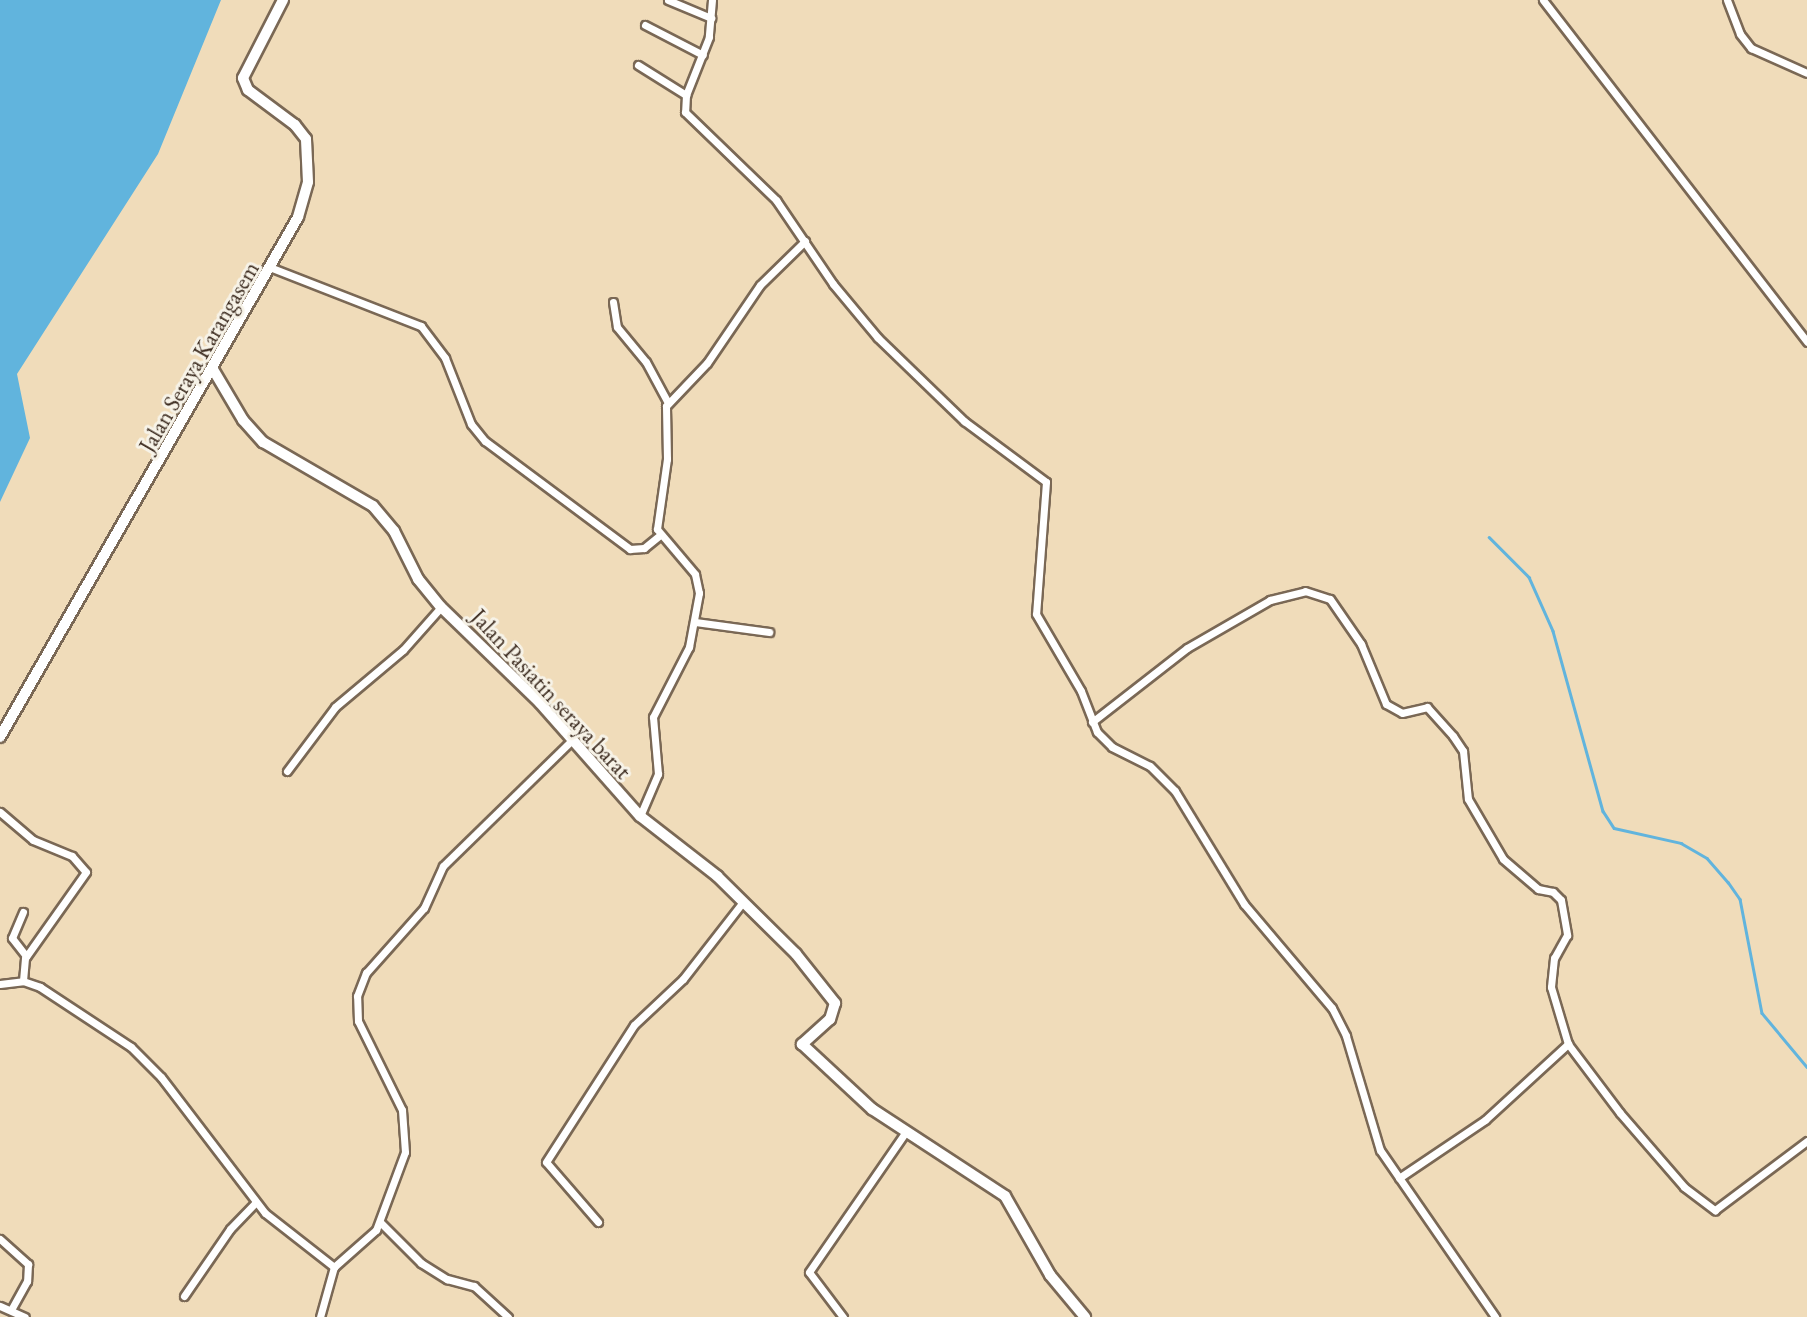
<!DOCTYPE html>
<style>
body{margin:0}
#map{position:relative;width:1807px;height:1317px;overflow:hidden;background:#f0dcba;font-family:"EB Garamond",serif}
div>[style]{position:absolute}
.water>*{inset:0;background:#61b4dd}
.stream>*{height:2.5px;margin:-1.25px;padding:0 1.25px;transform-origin:1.25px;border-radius:1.25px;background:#61b4dd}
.roads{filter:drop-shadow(2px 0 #7a6855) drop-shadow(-2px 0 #7a6855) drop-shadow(0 2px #7a6855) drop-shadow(0 -2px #7a6855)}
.street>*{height:7px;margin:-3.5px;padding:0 3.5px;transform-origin:3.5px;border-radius:3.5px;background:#fff}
.secondary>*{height:10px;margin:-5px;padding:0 5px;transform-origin:5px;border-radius:5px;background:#fff}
span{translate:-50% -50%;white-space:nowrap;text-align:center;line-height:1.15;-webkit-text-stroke:6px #f7f3e8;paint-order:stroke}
.street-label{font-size:23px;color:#3b2a1e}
</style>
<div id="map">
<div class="water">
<i style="clip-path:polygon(0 0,221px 0,158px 154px,17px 374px,30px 438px,0 502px)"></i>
</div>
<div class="stream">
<i style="left:1489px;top:537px;width:57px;rotate:45deg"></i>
<i style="left:1529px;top:577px;width:59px;rotate:66deg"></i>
<i style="left:1553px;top:631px;width:187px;rotate:74.5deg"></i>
<i style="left:1603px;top:811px;width:20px;rotate:57deg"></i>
<i style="left:1614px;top:828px;width:69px;rotate:12.6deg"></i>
<i style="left:1681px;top:843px;width:30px;rotate:30deg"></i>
<i style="left:1707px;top:858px;width:32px;rotate:49deg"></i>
<i style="left:1728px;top:882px;width:21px;rotate:55deg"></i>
<i style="left:1740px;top:899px;width:116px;rotate:79.1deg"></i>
<i style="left:1762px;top:1013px;width:70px;rotate:50.2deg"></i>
</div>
<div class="roads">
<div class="street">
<i style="left:668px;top:0;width:47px;rotate:22.7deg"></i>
<i style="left:712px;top:0;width:37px;rotate:95deg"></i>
<i style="left:709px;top:37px;width:62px;rotate:111.6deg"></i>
<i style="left:686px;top:95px;width:17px;rotate:93deg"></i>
<i style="left:685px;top:112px;width:127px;rotate:44deg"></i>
<i style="left:776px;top:200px;width:102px;rotate:55.8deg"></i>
<i style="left:833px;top:284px;width:70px;rotate:50.2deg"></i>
<i style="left:878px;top:338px;width:120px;rotate:44deg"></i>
<i style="left:964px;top:421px;width:102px;rotate:36.6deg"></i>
<i style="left:1046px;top:482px;width:132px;rotate:94.3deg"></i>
<i style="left:1036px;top:614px;width:89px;rotate:59.7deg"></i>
<i style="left:1081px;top:691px;width:44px;rotate:68.7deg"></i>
<i style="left:1097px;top:732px;width:21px;rotate:45deg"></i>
<i style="left:1112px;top:747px;width:42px;rotate:26.6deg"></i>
<i style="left:1150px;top:766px;width:35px;rotate:45deg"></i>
<i style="left:1175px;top:791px;width:132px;rotate:58.6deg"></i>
<i style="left:1244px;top:904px;width:136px;rotate:49.8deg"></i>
<i style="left:1332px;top:1008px;width:31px;rotate:63deg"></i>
<i style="left:1346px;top:1036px;width:119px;rotate:73.4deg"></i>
<i style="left:1380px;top:1150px;width:203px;rotate:55.4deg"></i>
<i style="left:1543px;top:0;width:432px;rotate:52.3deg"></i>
<i style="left:1727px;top:0;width:36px;rotate:69deg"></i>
<i style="left:1740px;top:34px;width:18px;rotate:52deg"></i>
<i style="left:1751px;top:48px;width:61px;rotate:24.1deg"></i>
<i style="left:645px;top:25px;width:65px;rotate:27.3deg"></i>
<i style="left:638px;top:65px;width:57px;rotate:32deg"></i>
<i style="left:272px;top:268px;width:160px;rotate:21.3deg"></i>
<i style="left:421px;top:326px;width:40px;rotate:53deg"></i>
<i style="left:445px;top:358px;width:71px;rotate:68.5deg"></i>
<i style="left:471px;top:424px;width:22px;rotate:51deg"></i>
<i style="left:485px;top:441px;width:181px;rotate:36.7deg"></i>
<i style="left:630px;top:549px;width:14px;rotate:-4deg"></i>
<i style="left:644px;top:548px;width:21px;rotate:-39deg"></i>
<i style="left:613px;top:302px;width:25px;rotate:81deg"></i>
<i style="left:617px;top:327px;width:45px;rotate:50.4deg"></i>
<i style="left:646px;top:362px;width:44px;rotate:61.7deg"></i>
<i style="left:695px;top:622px;width:75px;rotate:7.7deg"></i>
<i style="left:1092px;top:722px;width:120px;rotate:-37.9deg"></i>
<i style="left:1187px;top:648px;width:96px;rotate:-30deg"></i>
<i style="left:1270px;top:600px;width:36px;rotate:-14deg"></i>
<i style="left:1305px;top:591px;width:26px;rotate:18deg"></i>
<i style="left:1330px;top:599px;width:55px;rotate:55.4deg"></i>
<i style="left:1361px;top:644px;width:65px;rotate:67.4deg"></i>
<i style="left:1386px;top:704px;width:18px;rotate:29deg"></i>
<i style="left:1402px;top:713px;width:26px;rotate:-13deg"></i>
<i style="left:1427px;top:707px;width:39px;rotate:48deg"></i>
<i style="left:1453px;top:736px;width:18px;rotate:56deg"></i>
<i style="left:1463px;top:751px;width:48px;rotate:84.1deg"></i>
<i style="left:1468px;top:799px;width:69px;rotate:59.7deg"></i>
<i style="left:1503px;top:859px;width:46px;rotate:40.6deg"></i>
<i style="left:1538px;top:889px;width:15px;rotate:11deg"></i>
<i style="left:1553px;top:892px;width:11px;rotate:45deg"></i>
<i style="left:1561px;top:900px;width:36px;rotate:80deg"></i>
<i style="left:1567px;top:935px;width:26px;rotate:119deg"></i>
<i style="left:1554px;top:958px;width:29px;rotate:96deg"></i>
<i style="left:1551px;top:987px;width:59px;rotate:73.4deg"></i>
<i style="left:1568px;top:1044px;width:86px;rotate:53deg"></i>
<i style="left:1620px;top:1113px;width:98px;rotate:49.1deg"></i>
<i style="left:1684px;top:1187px;width:39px;rotate:37deg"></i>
<i style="left:1715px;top:1210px;width:115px;rotate:-36.9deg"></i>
<i style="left:287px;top:771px;width:80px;rotate:-53.1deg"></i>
<i style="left:335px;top:707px;width:89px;rotate:-40deg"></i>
<i style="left:403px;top:650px;width:57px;rotate:-48.5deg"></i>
<i style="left:0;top:812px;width:43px;rotate:40.3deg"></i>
<i style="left:33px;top:840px;width:42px;rotate:22.3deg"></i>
<i style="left:72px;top:856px;width:21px;rotate:49deg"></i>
<i style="left:86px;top:872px;width:105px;rotate:125.3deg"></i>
<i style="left:25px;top:958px;width:23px;rotate:95deg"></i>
<i style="left:640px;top:816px;width:46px;rotate:-66.8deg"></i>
<i style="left:658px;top:774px;width:57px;rotate:-95deg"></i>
<i style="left:653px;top:717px;width:79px;rotate:-62.8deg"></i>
<i style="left:689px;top:647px;width:55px;rotate:-79.5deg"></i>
<i style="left:699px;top:593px;width:19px;rotate:-102deg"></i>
<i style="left:695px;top:574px;width:59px;rotate:-130.2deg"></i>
<i style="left:657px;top:529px;width:71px;rotate:-81.9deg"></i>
<i style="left:667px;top:459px;width:53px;rotate:-91.1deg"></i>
<i style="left:666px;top:406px;width:59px;rotate:-46.4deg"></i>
<i style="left:707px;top:363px;width:94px;rotate:-55.8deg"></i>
<i style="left:760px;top:285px;width:63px;rotate:-44.4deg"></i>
<i style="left:23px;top:912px;width:28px;rotate:113deg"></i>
<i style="left:12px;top:938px;width:23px;rotate:52deg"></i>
<i style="left:0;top:984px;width:23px;rotate:-7deg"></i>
<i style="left:23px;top:981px;width:18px;rotate:19deg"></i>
<i style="left:40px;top:987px;width:109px;rotate:33.4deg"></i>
<i style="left:131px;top:1047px;width:42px;rotate:45deg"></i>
<i style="left:161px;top:1077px;width:171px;rotate:52.6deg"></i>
<i style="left:265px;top:1213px;width:88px;rotate:38deg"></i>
<i style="left:1399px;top:1178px;width:104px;rotate:-34deg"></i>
<i style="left:1485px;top:1120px;width:113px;rotate:-42.5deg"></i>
<i style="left:380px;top:1222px;width:58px;rotate:45deg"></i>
<i style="left:421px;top:1263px;width:31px;rotate:32deg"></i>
<i style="left:447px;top:1279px;width:28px;rotate:15deg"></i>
<i style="left:474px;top:1286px;width:46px;rotate:42.4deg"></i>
<i style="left:598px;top:1222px;width:79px;rotate:-130.9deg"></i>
<i style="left:546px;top:1162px;width:163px;rotate:-57.3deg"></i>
<i style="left:634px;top:1025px;width:67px;rotate:-43.2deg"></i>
<i style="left:683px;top:979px;width:98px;rotate:-52.1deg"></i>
<i style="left:0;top:1239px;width:38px;rotate:42deg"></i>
<i style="left:28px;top:1264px;width:17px;rotate:93deg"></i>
<i style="left:27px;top:1281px;width:33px;rotate:119deg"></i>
<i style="left:184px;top:1296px;width:81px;rotate:-55.5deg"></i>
<i style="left:230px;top:1229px;width:37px;rotate:-46deg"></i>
<i style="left:0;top:1306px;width:27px;rotate:24deg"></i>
<i style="left:320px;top:1317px;width:52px;rotate:-74.4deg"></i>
<i style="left:334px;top:1267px;width:56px;rotate:-41.4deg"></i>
<i style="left:376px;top:1230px;width:83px;rotate:-69.6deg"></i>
<i style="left:405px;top:1152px;width:42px;rotate:-94.1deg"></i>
<i style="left:402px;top:1110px;width:99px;rotate:-116.3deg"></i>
<i style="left:358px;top:1021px;width:25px;rotate:-92deg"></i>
<i style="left:357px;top:996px;width:25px;rotate:-69deg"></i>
<i style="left:366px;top:973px;width:87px;rotate:-48.3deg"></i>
<i style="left:424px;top:908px;width:46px;rotate:-65.7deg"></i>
<i style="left:443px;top:866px;width:180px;rotate:-44.3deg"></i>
<i style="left:843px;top:1317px;width:56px;rotate:-127.1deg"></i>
<i style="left:809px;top:1272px;width:169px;rotate:-55.4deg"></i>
</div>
<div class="secondary">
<i style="left:214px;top:371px;width:57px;rotate:59.4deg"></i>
<i style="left:243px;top:420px;width:30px;rotate:48deg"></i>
<i style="left:263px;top:442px;width:127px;rotate:30.2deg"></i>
<i style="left:373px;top:506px;width:33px;rotate:50deg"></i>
<i style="left:394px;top:531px;width:54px;rotate:63.4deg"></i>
<i style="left:418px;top:579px;width:36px;rotate:51deg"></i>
<i style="left:441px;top:607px;width:138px;rotate:44.1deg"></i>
<i style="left:540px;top:703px;width:151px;rotate:48.5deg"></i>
<i style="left:640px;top:816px;width:98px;rotate:37.9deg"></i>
<i style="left:717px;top:876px;width:111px;rotate:44.6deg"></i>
<i style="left:796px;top:954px;width:63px;rotate:51.5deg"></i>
<i style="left:835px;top:1003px;width:17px;rotate:107deg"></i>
<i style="left:830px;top:1019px;width:38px;rotate:138deg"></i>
<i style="left:802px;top:1044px;width:96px;rotate:42.9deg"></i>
<i style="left:872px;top:1109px;width:159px;rotate:33.2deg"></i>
<i style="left:1005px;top:1196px;width:91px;rotate:60.3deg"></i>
<i style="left:1050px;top:1275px;width:55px;rotate:50.2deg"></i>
<i style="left:0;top:737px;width:599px;rotate:-60.18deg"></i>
<i style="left:298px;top:217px;width:36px;rotate:-74deg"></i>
<i style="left:308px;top:182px;width:43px;rotate:-92.7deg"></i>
<i style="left:306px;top:139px;width:18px;rotate:-128deg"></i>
<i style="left:295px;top:125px;width:59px;rotate:-143.3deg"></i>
<i style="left:248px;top:90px;width:13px;rotate:-113deg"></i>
<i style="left:243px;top:78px;width:88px;rotate:-62.9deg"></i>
</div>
</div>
<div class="street-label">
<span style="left:199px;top:357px;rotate:-60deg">Jalan Seraya Karangasem</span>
<span style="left:551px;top:694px;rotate:47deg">Jalan Pasiatin seraya barat</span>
</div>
</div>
